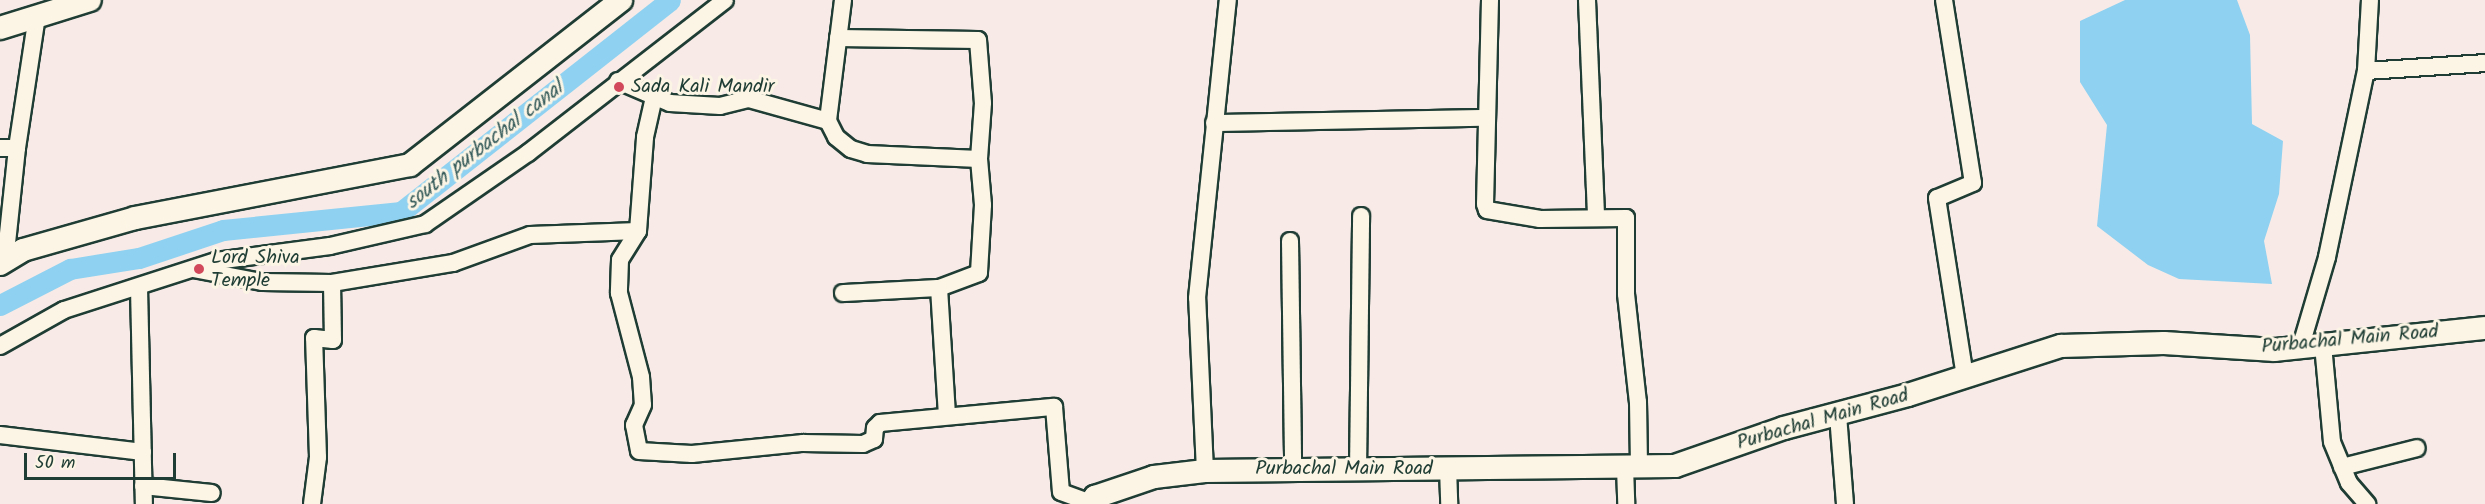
<!DOCTYPE html>
<style>
body{margin:0}
#map{position:relative;width:2485px;height:504px;overflow:hidden;background:#f8ebe7;font-family:Kalam,sans-serif}
div>[style]{position:absolute}
.water>*{inset:0;background:#8fd1f0}
.canal>*{height:21px;margin:-10.5px;padding:0 10.5px;transform-origin:10.5px;border-radius:10.5px;background:#8fd1f0}
.roads{filter:drop-shadow(2px 0 #1f3d34) drop-shadow(-2px 0 #1f3d34) drop-shadow(0 2px #1f3d34) drop-shadow(0 -2px #1f3d34)}
.street>*{height:16px;margin:-8px;padding:0 8px;transform-origin:8px;border-radius:8px;background:#fcf5e5}
.secondary>*{height:22px;margin:-11px;padding:0 11px;transform-origin:11px;border-radius:11px;background:#fcf5e5}
.dots>*{width:16px;height:16px;translate:-50% -50%;box-sizing:border-box;border:3px solid #fcf5e5;border-radius:50%}
span{translate:-50% -50%;white-space:nowrap;text-align:center;line-height:1.15;-webkit-text-stroke:6px #fcf5e5;paint-order:stroke}
.poi-label{font-size:20px;color:#1f3d34}
.left{translate:0 -50%;text-align:left}
.street-label{font-size:20px;color:#1f3d34}
.water-label{font-size:21px;color:#355b5a;font-style:italic}
.scale{position:absolute;left:24px;top:453px;width:152px;height:27px;box-sizing:border-box;border:3px solid #1f3d34;border-top:0;padding-left:8px;font-size:18px;line-height:21px;white-space:nowrap;color:#1f3d34;-webkit-text-stroke:4px #fcf5e5;paint-order:stroke}
</style>
<div id="map">
<div class="water">
<i style="clip-path:polygon(2125px 0,2237px 0,2250px 35px,2252px 124px,2283px 141px,2279px 194px,2264px 241px,2272px 284px,2179px 279px,2148px 265px,2097px 226px,2107px 125px,2080px 82px,2080px 21px)"></i>
</div>
<div class="canal">
<i style="left:0;top:305px;width:79px;rotate:-27.2deg"></i>
<i style="left:70px;top:269px;width:70px;rotate:-9.1deg"></i>
<i style="left:139px;top:258px;width:89px;rotate:-18.4deg"></i>
<i style="left:223px;top:230px;width:179px;rotate:-5.8deg"></i>
<i style="left:401px;top:212px;width:342px;rotate:-38.2deg"></i>
</div>
<div class="roads">
<div class="street">
<i style="left:843px;top:0;width:122px;rotate:97.1deg"></i>
<i style="left:828px;top:121px;width:18px;rotate:63deg"></i>
<i style="left:836px;top:137px;width:19px;rotate:39deg"></i>
<i style="left:851px;top:149px;width:17px;rotate:17deg"></i>
<i style="left:867px;top:154px;width:112px;rotate:2.6deg"></i>
<i style="left:979px;top:159px;width:46px;rotate:85deg"></i>
<i style="left:983px;top:205px;width:68px;rotate:93.4deg"></i>
<i style="left:979px;top:273px;width:43px;rotate:159.4deg"></i>
<i style="left:939px;top:288px;width:128px;rotate:86.4deg"></i>
<i style="left:1490px;top:0;width:204px;rotate:91.4deg"></i>
<i style="left:1485px;top:204px;width:6px;rotate:72deg"></i>
<i style="left:1487px;top:210px;width:54px;rotate:9.6deg"></i>
<i style="left:1540px;top:219px;width:86px;rotate:-0.7deg"></i>
<i style="left:1626px;top:218px;width:76px;rotate:90deg"></i>
<i style="left:1626px;top:294px;width:109px;rotate:83.7deg"></i>
<i style="left:1638px;top:402px;width:66px;rotate:89.1deg"></i>
<i style="left:1587px;top:0;width:218px;rotate:87.6deg"></i>
<i style="left:1944px;top:0;width:185px;rotate:81deg"></i>
<i style="left:1973px;top:183px;width:39px;rotate:157deg"></i>
<i style="left:1937px;top:198px;width:180px;rotate:81.1deg"></i>
<i style="left:838px;top:38px;width:140px;rotate:0.8deg"></i>
<i style="left:978px;top:40px;width:63px;rotate:85.5deg"></i>
<i style="left:983px;top:103px;width:56px;rotate:94.1deg"></i>
<i style="left:2366px;top:71px;width:119px;rotate:-3.8deg"></i>
<i style="left:618px;top:81px;width:56px;rotate:22.9deg"></i>
<i style="left:670px;top:103px;width:50px;rotate:3.4deg"></i>
<i style="left:720px;top:106px;width:30px;rotate:-14deg"></i>
<i style="left:749px;top:99px;width:82px;rotate:15.6deg"></i>
<i style="left:1214px;top:123px;width:272px;rotate:-1.1deg"></i>
<i style="left:0;top:148px;width:17px"></i>
<i style="left:17px;top:148px;width:115px;rotate:96deg"></i>
<i style="left:17px;top:148px;width:134px;rotate:-81.4deg"></i>
<i style="left:638px;top:231px;width:34px;rotate:122deg"></i>
<i style="left:620px;top:260px;width:33px;rotate:92deg"></i>
<i style="left:619px;top:293px;width:87px;rotate:75.3deg"></i>
<i style="left:641px;top:377px;width:28px;rotate:86deg"></i>
<i style="left:643px;top:405px;width:22px;rotate:114deg"></i>
<i style="left:634px;top:425px;width:26px;rotate:79deg"></i>
<i style="left:639px;top:451px;width:53px;rotate:3.2deg"></i>
<i style="left:692px;top:454px;width:112px;rotate:-5.7deg"></i>
<i style="left:803px;top:443px;width:60px;rotate:1deg"></i>
<i style="left:863px;top:444px;width:12px;rotate:-24deg"></i>
<i style="left:874px;top:439px;width:11px;rotate:-85deg"></i>
<i style="left:875px;top:428px;width:7px;rotate:-45deg"></i>
<i style="left:880px;top:423px;width:175px;rotate:-5.3deg"></i>
<i style="left:1054px;top:407px;width:85px;rotate:85.3deg"></i>
<i style="left:1061px;top:492px;width:32px;rotate:20deg"></i>
<i style="left:1290px;top:241px;width:227px;rotate:89.2deg"></i>
<i style="left:193px;top:269px;width:70px;rotate:10.7deg"></i>
<i style="left:262px;top:282px;width:70px;rotate:0.8deg"></i>
<i style="left:139px;top:288px;width:216px;rotate:88.7deg"></i>
<i style="left:843px;top:293px;width:96px;rotate:-3deg"></i>
<i style="left:2323px;top:345px;width:97px;rotate:84.7deg"></i>
<i style="left:2332px;top:442px;width:44px;rotate:67.5deg"></i>
<i style="left:2349px;top:483px;width:28px;rotate:49deg"></i>
<i style="left:0;top:346px;width:73px;rotate:-29.4deg"></i>
<i style="left:64px;top:310px;width:160px;rotate:-17.9deg"></i>
<i style="left:216px;top:261px;width:115px;rotate:-7.5deg"></i>
<i style="left:330px;top:246px;width:98px;rotate:-13deg"></i>
<i style="left:425px;top:224px;width:125px;rotate:-34.6deg"></i>
<i style="left:528px;top:153px;width:249px;rotate:-37.8deg"></i>
<i style="left:2300px;top:349px;width:96px;rotate:-73.6deg"></i>
<i style="left:2327px;top:257px;width:190px;rotate:-78.2deg"></i>
<i style="left:2366px;top:71px;width:71px;rotate:-86.8deg"></i>
<i style="left:1838px;top:415px;width:89px;rotate:85.5deg"></i>
<i style="left:0;top:435px;width:144px;rotate:6.8deg"></i>
<i style="left:1625px;top:467px;width:37px;rotate:88deg"></i>
<i style="left:2342px;top:467px;width:77px;rotate:-14.2deg"></i>
<i style="left:1448px;top:468px;width:36px;rotate:88deg"></i>
<i style="left:1205px;top:471px;width:173px;rotate:-92.6deg"></i>
<i style="left:1197px;top:298px;width:300px;rotate:-84.1deg"></i>
<i style="left:1358px;top:471px;width:255px;rotate:-89.3deg"></i>
<i style="left:143px;top:486px;width:69px;rotate:5.8deg"></i>
<i style="left:312px;top:504px;width:47px;rotate:-82.7deg"></i>
<i style="left:318px;top:457px;width:119px;rotate:-91.9deg"></i>
<i style="left:314px;top:338px;width:19px;rotate:6deg"></i>
<i style="left:333px;top:340px;width:57px;rotate:-91deg"></i>
<i style="left:332px;top:283px;width:123px;rotate:-9.4deg"></i>
<i style="left:453px;top:263px;width:82px;rotate:-20deg"></i>
<i style="left:530px;top:235px;width:108px;rotate:-2.1deg"></i>
<i style="left:638px;top:231px;width:94px;rotate:-85.7deg"></i>
<i style="left:645px;top:137px;width:41px;rotate:-77.3deg"></i>
</div>
<div class="secondary">
<i style="left:0;top:28px;width:94px;rotate:-17.3deg"></i>
<i style="left:0;top:264px;width:27px;rotate:-31deg"></i>
<i style="left:23px;top:250px;width:116px;rotate:-15.9deg"></i>
<i style="left:135px;top:218px;width:280px;rotate:-10.9deg"></i>
<i style="left:410px;top:165px;width:268px;rotate:-38deg"></i>
<i style="left:1090px;top:504px;width:9px;rotate:-54deg"></i>
<i style="left:1095px;top:497px;width:62px;rotate:-18.7deg"></i>
<i style="left:1154px;top:477px;width:51px;rotate:-6.7deg"></i>
<i style="left:1205px;top:471px;width:470px;rotate:-0.6deg"></i>
<i style="left:1675px;top:466px;width:115px;rotate:-19.2deg"></i>
<i style="left:1784px;top:428px;width:128px;rotate:-14.9deg"></i>
<i style="left:1908px;top:395px;width:161px;rotate:-17.8deg"></i>
<i style="left:2061px;top:346px;width:103px;rotate:-1.7deg"></i>
<i style="left:2164px;top:343px;width:111px;rotate:3.6deg"></i>
<i style="left:2275px;top:350px;width:211px;rotate:-6deg"></i>
</div>
</div>
<div class="dots">
<i style="left:619px;top:87px;background:#d1495b"></i>
<i style="left:199px;top:269px;background:#d1495b"></i>
</div>
<div class="poi-label">
<span class="left" style="left:631px;top:87px">Sada Kali Mandir</span>
<span class="left" style="left:211px;top:270px">Lord Shiva<br>Temple</span>
</div>
<div class="street-label">
<span style="left:2350px;top:340px;rotate:-5deg">Purbachal Main Road</span>
<span style="left:1823px;top:420px;rotate:-16deg">Purbachal Main Road</span>
<span style="left:1344px;top:469px">Purbachal Main Road</span>
</div>
<div class="water-label">
<span style="left:485px;top:146px;rotate:-38deg">south purbachal canal</span>
</div>
<div class="scale">50 m</div>
</div>
